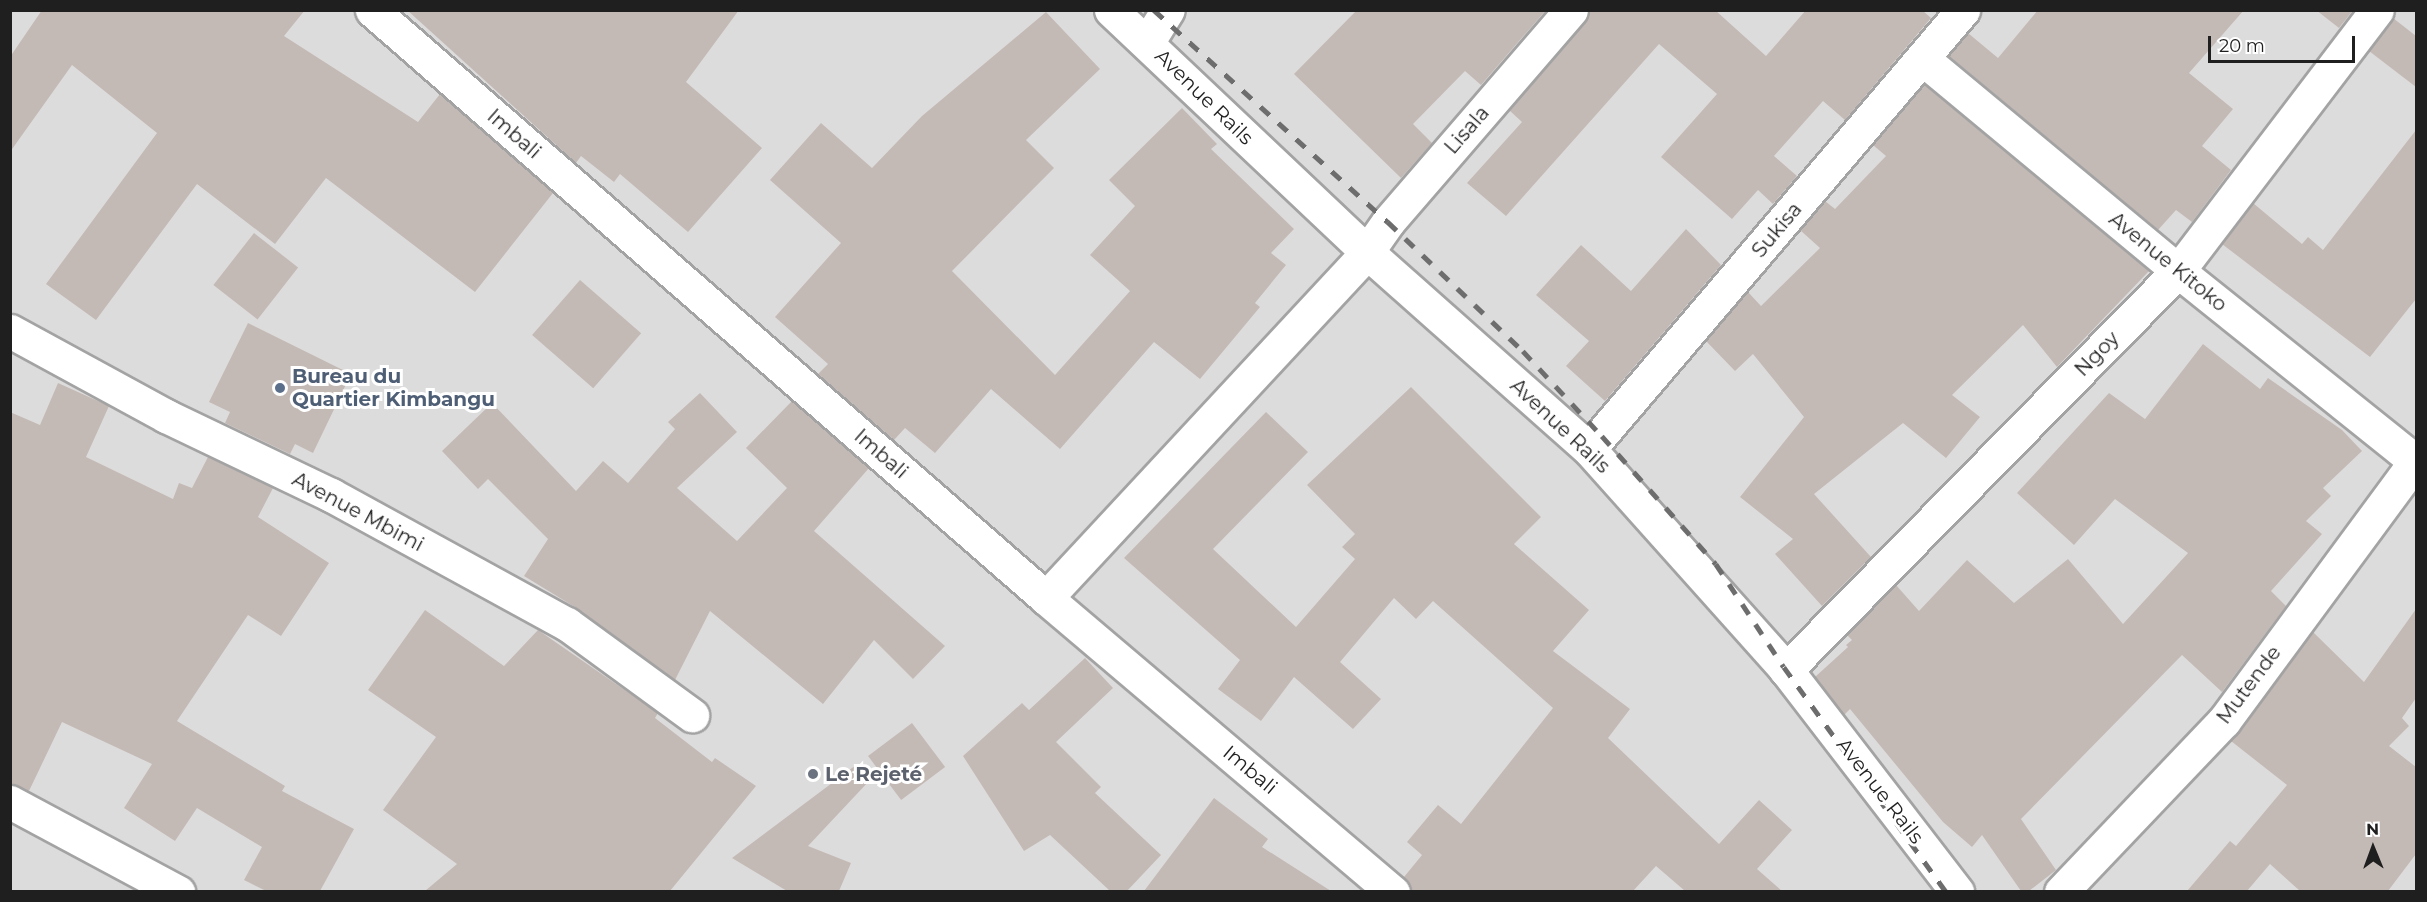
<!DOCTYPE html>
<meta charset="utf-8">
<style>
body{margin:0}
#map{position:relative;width:2427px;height:902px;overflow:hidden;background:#f0ebe5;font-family:Montserrat,sans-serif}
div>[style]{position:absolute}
.residential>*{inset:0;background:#dddcdc;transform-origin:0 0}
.building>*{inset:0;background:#c4bab5;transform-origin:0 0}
.roads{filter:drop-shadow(2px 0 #a3a3a3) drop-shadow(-2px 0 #a3a3a3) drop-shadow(0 2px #a3a3a3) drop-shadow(0 -2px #a3a3a3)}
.minor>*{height:33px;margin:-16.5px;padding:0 16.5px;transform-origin:16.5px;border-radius:16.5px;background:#fff}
.rail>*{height:4.5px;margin-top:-2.25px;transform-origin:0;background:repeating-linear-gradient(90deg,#6d6d6d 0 12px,transparent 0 24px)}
.dots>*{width:16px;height:16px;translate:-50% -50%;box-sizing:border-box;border:3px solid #fff;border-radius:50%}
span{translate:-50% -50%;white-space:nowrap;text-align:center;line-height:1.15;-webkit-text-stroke:6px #fff;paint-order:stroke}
.street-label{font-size:20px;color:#1f1f1f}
.service-label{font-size:20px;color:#4e5e75;font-weight:700}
.left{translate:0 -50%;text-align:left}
.worship-label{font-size:20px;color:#5b616d;font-weight:700}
.frame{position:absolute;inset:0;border:12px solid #1f1f1f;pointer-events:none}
.north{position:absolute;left:2343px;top:818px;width:60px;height:60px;-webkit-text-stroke:4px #fff;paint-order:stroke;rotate:359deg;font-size:16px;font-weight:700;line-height:24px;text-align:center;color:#1f1f1f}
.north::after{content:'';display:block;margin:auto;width:21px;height:27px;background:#1f1f1f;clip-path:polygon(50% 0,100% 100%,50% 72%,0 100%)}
.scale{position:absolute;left:2208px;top:36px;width:147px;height:27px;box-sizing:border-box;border:3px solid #1f1f1f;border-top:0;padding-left:8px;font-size:18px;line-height:21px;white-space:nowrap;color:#1f1f1f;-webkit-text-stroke:4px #fff;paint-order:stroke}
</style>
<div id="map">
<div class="residential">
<i style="left:11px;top:11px;width:2405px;height:880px"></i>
</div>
<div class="building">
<i style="clip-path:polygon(42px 10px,305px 10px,284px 36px,418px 122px,440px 94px,553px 193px,475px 292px,326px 178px,275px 244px,197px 184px,96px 320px,46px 284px,157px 133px,72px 65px,10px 152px,10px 57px)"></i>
<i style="clip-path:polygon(407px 10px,739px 10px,686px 82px,762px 148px,688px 232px,620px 174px,614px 182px,581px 156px,576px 163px)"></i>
<i style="clip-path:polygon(1357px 10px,1546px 10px,1481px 85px,1465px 71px,1413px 124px,1432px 143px,1401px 178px,1294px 74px)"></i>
<i style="clip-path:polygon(1589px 10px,1715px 10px,1766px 56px,1806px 10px,1922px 10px,1931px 18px,1845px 120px,1823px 101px,1774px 156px,1797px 176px,1773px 204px,1758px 190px,1732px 219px,1661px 157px,1717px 94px,1659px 44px,1506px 216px,1467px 183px,1522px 122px,1509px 110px,1585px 22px)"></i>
<i style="clip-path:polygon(2038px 10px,2244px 10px,2189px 73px,2233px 109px,2202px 146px,2231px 170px,2192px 222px,2176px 210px,2158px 230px,1949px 56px,1968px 33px,1998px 58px)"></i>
<i style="clip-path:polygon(2316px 10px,2353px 10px,2339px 28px)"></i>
<i style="clip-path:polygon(1046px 12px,1100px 69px,1026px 140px,1054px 168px,952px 271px,1055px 375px,1130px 291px,1090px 255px,1135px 206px,1109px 180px,1182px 108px,1217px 144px,1211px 149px,1294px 229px,1271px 253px,1286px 265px,1255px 303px,1260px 307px,1200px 379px,1154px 342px,1060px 449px,991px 389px,935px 453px,905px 428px,894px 440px,818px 374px,828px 364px,775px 317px,841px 243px,770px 180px,821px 123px,872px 168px,922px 116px)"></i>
<i style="clip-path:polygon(2393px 18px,2416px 36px,2416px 87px,2369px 51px)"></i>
<i style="clip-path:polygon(1924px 84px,2149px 271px,2057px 367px,2023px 325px,1952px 395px,1980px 417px,1946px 458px,1903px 423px,1814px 494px,1871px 557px,1822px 606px,1775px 554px,1793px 539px,1740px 497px,1804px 417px,1753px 354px,1735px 371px,1706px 341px,1748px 292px,1761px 306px,1820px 248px,1800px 230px,1825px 201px,1835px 209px,1886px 156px,1873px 145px)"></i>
<i style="clip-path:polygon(2416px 130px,2416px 299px,2370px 357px,2222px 244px,2253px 203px,2302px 244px,2308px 237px,2323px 250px)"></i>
<i style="clip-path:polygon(1686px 229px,1721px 265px,1605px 401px,1566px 366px,1589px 341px,1536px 295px,1581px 245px,1631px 291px)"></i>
<i style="left:254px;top:233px;width:56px;height:66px;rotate:38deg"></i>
<i style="left:580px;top:280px;width:81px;height:73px;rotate:41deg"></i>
<i style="clip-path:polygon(248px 323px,351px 374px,313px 453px,295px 444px,290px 454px,225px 423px,230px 412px,209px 402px)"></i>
<i style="clip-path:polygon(2203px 344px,2260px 389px,2268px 378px,2342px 430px,2362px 451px,2323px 488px,2331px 496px,2306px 521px,2322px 534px,2271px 591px,2286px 606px,2222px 692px,2182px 655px,2021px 819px,2056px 870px,2029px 891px,2021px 891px,1982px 835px,1972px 847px,1943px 822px,1850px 709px,1844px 715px,1815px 677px,1848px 647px,1846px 645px,1852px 640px,1847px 635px,1896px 585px,1919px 611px,1967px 560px,2014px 603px,2068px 559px,2123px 624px,2188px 553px,2115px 499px,2074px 545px,2017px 493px,2109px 393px,2145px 419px)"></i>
<i style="clip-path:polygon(58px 383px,109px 406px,86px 457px,173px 499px,179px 483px,192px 488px,208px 457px,273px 488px,258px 517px,329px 563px,281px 636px,248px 615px,177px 721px,285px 786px,282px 791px,354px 829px,320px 891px,266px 891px,244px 880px,262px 847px,197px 808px,175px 841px,124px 808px,152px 764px,62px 722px,29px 791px,10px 783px,10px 412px,40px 425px)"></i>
<i style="clip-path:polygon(1411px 387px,1541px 517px,1514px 544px,1589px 610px,1553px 651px,1630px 709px,1608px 738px,1719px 844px,1759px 800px,1792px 830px,1757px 869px,1782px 891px,1685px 891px,1656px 866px,1633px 891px,1411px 891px,1404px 877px,1422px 855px,1407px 842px,1438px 805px,1461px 824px,1553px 708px,1433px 601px,1416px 619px,1394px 598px,1340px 662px,1381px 699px,1353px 729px,1294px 677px,1261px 721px,1218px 689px,1240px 660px,1124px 558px,1266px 412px,1308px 452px,1213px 549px,1296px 627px,1355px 559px,1342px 547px,1355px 534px,1307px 485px)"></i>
<i style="clip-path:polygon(700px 393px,737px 432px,677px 488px,737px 541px,787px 488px,746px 448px,792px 401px,869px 468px,814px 531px,945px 646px,913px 679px,874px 640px,823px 704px,710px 611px,675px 680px,578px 609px,524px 576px,548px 539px,488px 479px,478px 489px,442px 451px,492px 403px,576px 491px,603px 461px,628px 483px,675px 429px,668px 422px)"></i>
<i style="clip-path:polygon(2416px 609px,2416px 698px,2402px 718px,2409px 726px,2389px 746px,2416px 767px,2416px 854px,2388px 891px,2300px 891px,2270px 864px,2247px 891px,2187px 891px,2230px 841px,2236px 846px,2287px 785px,2231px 741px,2313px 632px,2364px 682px)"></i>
<i style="clip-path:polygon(425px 610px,504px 666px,538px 630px,658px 713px,655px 718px,712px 762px,715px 758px,756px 786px,670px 891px,425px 891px,457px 864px,383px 810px,436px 737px,368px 690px)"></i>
<i style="clip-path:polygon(1085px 658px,1113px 688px,1056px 742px,1101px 787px,1095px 793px,1161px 855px,1127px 891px,1110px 891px,1050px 835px,1024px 851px,963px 756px,1022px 703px,1029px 710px)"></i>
<i style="left:912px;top:723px;width:55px;height:55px;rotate:53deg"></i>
<i style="clip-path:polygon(856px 765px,870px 780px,808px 846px,851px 863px,839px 891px,787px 891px,732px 858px)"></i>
<i style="clip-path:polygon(1214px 798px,1268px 839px,1262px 847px,1331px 891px,1144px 891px)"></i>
</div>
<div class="roads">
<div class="minor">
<i style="left:372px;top:10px;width:894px;rotate:41.1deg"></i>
<i style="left:1046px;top:598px;width:455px;rotate:40.3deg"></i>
<i style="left:1111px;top:10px;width:352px;rotate:43.4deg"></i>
<i style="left:1367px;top:252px;width:297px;rotate:41.6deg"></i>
<i style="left:1589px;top:449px;width:292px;rotate:48.2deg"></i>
<i style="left:1784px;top:667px;width:284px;rotate:52.4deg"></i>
<i style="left:1147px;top:43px;width:39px;rotate:-58deg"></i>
<i style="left:1923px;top:59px;width:332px;rotate:39.7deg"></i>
<i style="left:2178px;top:271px;width:305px;rotate:38.7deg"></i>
<i style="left:10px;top:331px;width:178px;rotate:28.6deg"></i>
<i style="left:166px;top:416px;width:183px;rotate:25.6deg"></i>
<i style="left:331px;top:495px;width:269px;rotate:28.7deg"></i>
<i style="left:567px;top:624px;width:155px;rotate:36.1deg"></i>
<i style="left:1589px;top:449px;width:577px;rotate:-49.57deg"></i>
<i style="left:1046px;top:598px;width:472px;rotate:-47.1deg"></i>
<i style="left:1367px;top:252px;width:37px;rotate:-55deg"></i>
<i style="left:1388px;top:222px;width:280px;rotate:-49.2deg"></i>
<i style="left:1786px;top:670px;width:559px;rotate:-45.51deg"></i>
<i style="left:2178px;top:271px;width:328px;rotate:-52.7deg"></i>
<i style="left:10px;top:802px;width:191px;rotate:28.2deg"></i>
<i style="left:2061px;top:892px;width:236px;rotate:-46.4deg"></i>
<i style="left:2224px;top:721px;width:323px;rotate:-53.6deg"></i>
</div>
</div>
<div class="rail">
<i style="left:1154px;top:10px;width:316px;rotate:42.2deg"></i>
<i style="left:1388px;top:222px;width:187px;rotate:43.7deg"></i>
<i style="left:1523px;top:351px;width:116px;rotate:47.1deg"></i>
<i style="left:1602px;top:436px;width:171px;rotate:48.3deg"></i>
<i style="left:1716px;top:564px;width:123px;rotate:56.6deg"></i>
<i style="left:1784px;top:667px;width:277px;rotate:54.2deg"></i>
</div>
<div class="dots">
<i style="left:280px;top:388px;background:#5c6f8a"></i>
<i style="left:813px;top:774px;background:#6b7280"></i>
</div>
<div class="street-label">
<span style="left:1204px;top:97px;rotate:44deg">Avenue Rails</span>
<span style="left:1467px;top:130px;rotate:-49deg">Lisala</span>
<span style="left:514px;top:134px;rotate:41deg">Imbali</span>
<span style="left:1777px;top:230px;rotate:-50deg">Sukisa</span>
<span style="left:2168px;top:262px;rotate:39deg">Avenue Kitoko</span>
<span style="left:2097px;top:354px;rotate:-46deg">Ngoy</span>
<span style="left:1560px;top:426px;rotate:43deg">Avenue Rails</span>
<span style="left:881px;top:454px;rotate:41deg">Imbali</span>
<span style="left:358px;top:512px;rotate:28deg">Avenue Mbimi</span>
<span style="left:2249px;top:685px;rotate:-53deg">Mutende</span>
<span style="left:1250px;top:770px;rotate:40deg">Imbali</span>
<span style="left:1880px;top:791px;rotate:52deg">Avenue Rails</span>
</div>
<div class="service-label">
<span class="left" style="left:292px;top:388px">Bureau du<br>Quartier Kimbangu</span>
</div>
<div class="worship-label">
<span class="left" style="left:825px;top:774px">Le Rejeté</span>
</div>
<div class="frame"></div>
<div class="north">N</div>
<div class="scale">20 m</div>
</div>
